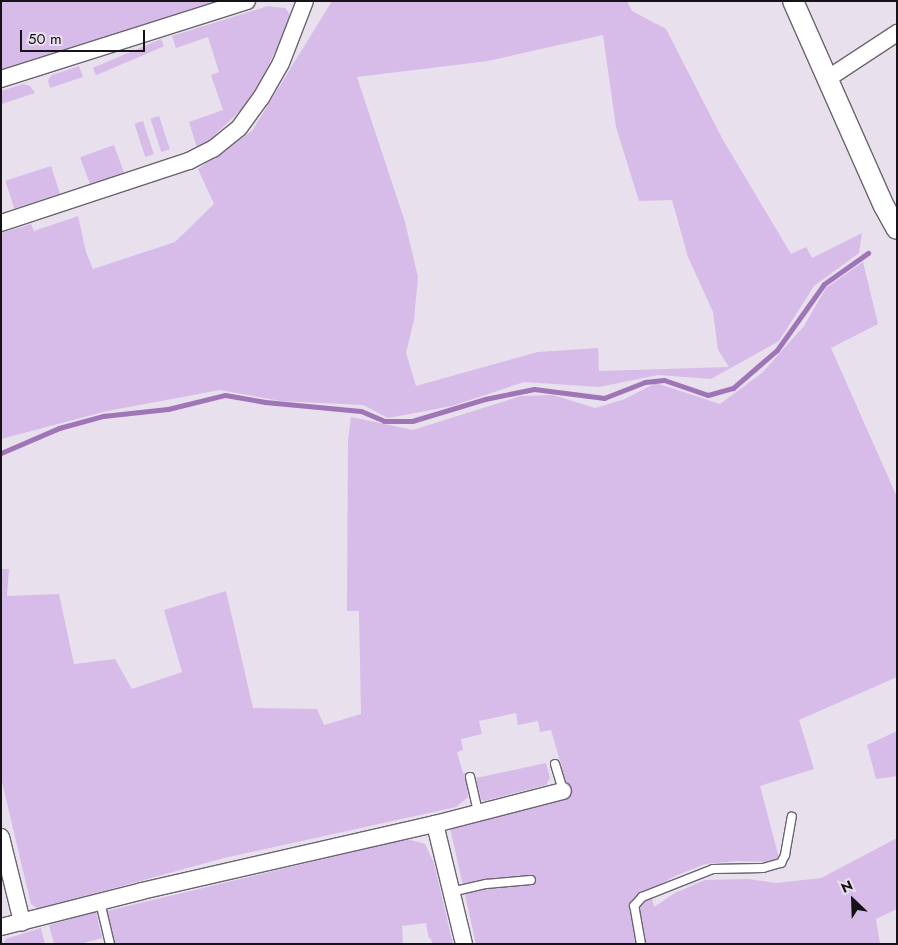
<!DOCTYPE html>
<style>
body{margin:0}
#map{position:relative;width:898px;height:945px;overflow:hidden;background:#e8e0ed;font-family:Jost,sans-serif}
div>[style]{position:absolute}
.green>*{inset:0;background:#d7bbe8;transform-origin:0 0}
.stream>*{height:5px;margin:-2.5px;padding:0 2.5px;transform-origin:2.5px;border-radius:2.5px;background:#a075b8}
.roads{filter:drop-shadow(1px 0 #6b6470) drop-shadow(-1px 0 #6b6470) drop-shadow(0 1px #6b6470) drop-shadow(0 -1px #6b6470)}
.service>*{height:8px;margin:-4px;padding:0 4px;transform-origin:4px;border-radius:4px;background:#fff}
.minor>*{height:16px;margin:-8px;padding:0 8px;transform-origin:8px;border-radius:8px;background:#fff}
.tertiary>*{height:20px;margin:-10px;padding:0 10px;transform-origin:10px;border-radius:10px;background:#fff}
span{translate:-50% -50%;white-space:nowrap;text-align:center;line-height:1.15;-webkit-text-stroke:5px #e8e0ed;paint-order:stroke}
.frame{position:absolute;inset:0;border:2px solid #151317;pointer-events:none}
.north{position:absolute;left:828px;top:875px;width:50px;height:50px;-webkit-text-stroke:4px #e8e0ed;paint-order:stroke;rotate:336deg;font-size:14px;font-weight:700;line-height:20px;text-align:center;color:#151317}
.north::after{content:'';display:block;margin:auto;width:18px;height:22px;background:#151317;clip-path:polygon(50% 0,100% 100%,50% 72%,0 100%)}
.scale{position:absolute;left:20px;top:30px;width:125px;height:22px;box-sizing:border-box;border:2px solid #151317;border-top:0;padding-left:6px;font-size:15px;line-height:18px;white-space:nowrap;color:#151317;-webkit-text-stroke:4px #e8e0ed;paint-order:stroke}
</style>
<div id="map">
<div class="green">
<i style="clip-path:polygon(1px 1px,220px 1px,1px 71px)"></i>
<i style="clip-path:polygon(evenodd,332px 1px,627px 1px,632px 11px,666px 29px,723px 140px,791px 254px,806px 247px,812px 258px,862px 233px,859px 253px,814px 286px,779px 341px,711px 379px,658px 375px,599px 387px,524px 382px,452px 406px,388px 418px,363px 405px,281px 401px,220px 390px,107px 411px,1px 439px,1px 233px,31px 224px,34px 231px,78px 216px,86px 252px,93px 269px,175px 242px,214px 204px,198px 169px,252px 131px,332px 1px,603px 35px,616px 127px,639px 201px,672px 200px,688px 257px,713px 312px,718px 350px,729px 367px,599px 371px,598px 348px,538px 352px,416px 386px,406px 353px,414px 320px,418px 277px,405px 222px,357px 77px,488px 61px,603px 35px)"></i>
<i style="clip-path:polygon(268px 6px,285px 8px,289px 13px,290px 22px,258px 86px,241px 110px,206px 143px,197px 148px,189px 122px,223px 110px,211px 75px,219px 72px,208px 37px,176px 48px,172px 36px)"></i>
<i style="left:161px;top:39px;width:8px;height:74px;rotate:67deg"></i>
<i style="clip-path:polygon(79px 66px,83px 77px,50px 88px,48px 80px,52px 75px)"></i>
<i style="clip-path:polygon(23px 84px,30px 86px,35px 93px,2px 104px,1px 91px)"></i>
<i style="left:159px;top:116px;width:35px;height:9px;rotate:72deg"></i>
<i style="left:143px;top:121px;width:35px;height:9px;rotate:72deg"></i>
<i style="left:114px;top:145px;width:30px;height:36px;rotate:70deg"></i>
<i style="left:51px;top:166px;width:29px;height:48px;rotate:72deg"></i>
<i style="clip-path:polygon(863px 262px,878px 324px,831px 348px,897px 497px,897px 677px,799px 720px,814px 769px,760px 786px,779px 858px,770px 862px,737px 861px,705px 864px,675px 876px,650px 890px,654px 907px,675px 893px,705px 880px,748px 879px,776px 883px,821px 878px,897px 838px,897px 909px,876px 919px,880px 944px,476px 944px,450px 828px,570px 795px,551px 730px,540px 732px,538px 721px,518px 725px,516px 713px,479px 721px,482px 734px,461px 739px,463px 750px,457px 752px,463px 773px,465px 773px,468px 797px,456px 807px,224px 858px,38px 909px,31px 904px,1px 778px,1px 569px,9px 569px,7px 596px,59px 594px,74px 664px,115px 659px,132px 689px,182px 672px,164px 610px,226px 591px,253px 708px,317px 709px,324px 725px,361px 714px,359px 611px,347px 611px,348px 440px,351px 417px,413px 430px,521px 396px,553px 395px,595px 408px,625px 399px,656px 383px,720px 404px,762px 373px,804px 326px,826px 288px)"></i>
<i style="clip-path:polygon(897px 731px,897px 776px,876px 779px,867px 745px)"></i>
<i style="clip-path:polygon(546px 763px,550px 778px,546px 785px,484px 801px,481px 799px,476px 778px)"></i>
<i style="clip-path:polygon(407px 839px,425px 844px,434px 863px,453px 944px,432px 944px,431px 938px,429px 939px,426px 923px,402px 926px,403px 944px,115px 944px,107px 911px)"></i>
<i style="clip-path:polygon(96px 912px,102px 938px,80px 944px,54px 944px,49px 925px)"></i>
<i style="clip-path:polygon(41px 928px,45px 944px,3px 944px,6px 939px)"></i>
</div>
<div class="stream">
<i style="left:1px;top:453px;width:63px;rotate:-23.3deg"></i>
<i style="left:59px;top:428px;width:46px;rotate:-15.3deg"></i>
<i style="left:103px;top:416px;width:65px;rotate:-6.1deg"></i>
<i style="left:168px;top:409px;width:59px;rotate:-13.8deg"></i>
<i style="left:225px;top:395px;width:41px;rotate:9.9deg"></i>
<i style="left:265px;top:402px;width:96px;rotate:5.4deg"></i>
<i style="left:361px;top:411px;width:25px;rotate:23deg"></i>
<i style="left:384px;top:421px;width:28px"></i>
<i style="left:412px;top:421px;width:76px;rotate:-16.8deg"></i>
<i style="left:485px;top:399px;width:50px;rotate:-11.5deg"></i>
<i style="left:534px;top:389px;width:71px;rotate:7.3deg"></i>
<i style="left:604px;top:398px;width:44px;rotate:-21.3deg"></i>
<i style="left:645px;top:382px;width:19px;rotate:-6deg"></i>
<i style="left:664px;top:380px;width:46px;rotate:18.8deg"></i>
<i style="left:708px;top:395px;width:26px;rotate:-16deg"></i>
<i style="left:733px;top:388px;width:58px;rotate:-40.8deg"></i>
<i style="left:777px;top:350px;width:81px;rotate:-54.5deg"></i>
<i style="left:824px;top:284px;width:54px;rotate:-35.2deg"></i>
</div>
<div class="roads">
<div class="service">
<i style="left:555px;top:764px;width:28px;rotate:73deg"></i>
<i style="left:470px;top:777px;width:37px;rotate:77deg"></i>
<i style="left:451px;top:892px;width:36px;rotate:-13deg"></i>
<i style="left:486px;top:884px;width:45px;rotate:-5.1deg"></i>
<i style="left:100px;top:902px;width:43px;rotate:76.6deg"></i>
<i style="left:641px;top:944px;width:39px;rotate:-100deg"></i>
<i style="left:634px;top:906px;width:12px;rotate:-48deg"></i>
<i style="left:642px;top:897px;width:76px;rotate:-21.5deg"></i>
<i style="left:713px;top:869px;width:50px;rotate:-1.1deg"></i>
<i style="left:763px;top:868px;width:19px;rotate:-16deg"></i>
<i style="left:781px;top:863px;width:9px;rotate:-63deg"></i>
<i style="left:785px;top:855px;width:39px;rotate:-80deg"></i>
</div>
<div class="minor">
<i style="left:1px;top:79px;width:258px;rotate:-17.6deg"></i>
<i style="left:827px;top:79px;width:84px;rotate:-33.3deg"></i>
<i style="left:1px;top:223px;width:198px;rotate:-18.3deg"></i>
<i style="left:189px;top:161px;width:27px;rotate:-27deg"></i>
<i style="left:213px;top:149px;width:33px;rotate:-39deg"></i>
<i style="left:239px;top:128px;width:37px;rotate:-54deg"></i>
<i style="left:261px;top:98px;width:40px;rotate:-60.3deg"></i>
<i style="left:281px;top:63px;width:66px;rotate:-68.8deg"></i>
<i style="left:435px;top:824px;width:123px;rotate:76.4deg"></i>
<i style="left:1px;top:837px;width:88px;rotate:76.1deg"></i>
<i style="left:1px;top:927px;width:146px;rotate:-14.3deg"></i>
<i style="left:142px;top:891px;width:301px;rotate:-12.9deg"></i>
<i style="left:435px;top:824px;width:132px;rotate:-14.5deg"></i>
</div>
<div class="tertiary">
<i style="left:793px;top:1px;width:224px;rotate:66.1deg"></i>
<i style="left:884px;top:206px;width:26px;rotate:61deg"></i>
</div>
</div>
<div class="frame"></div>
<div class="north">N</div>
<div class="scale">50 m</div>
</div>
